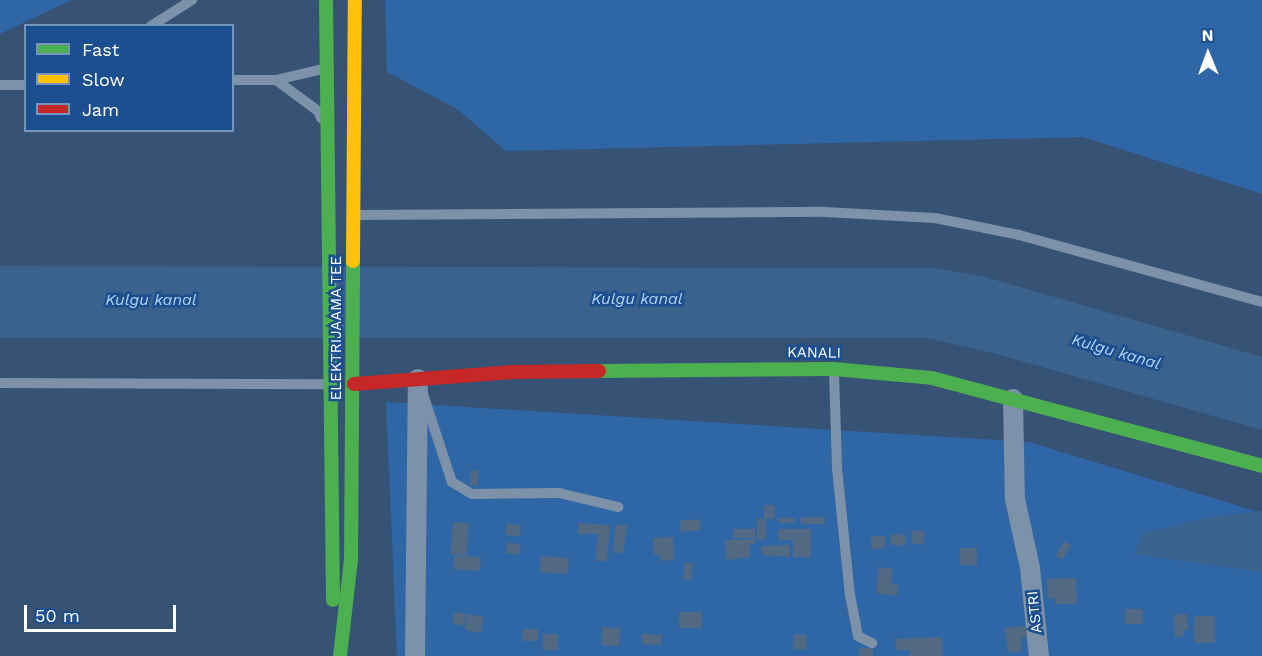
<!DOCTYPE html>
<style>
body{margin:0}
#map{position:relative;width:1262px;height:656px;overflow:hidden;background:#365274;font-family:"Work Sans",sans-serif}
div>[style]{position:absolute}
.green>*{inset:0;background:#2f66a5}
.water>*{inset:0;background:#3b618d}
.building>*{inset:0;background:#526984;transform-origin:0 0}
.lane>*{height:10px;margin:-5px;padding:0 5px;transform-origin:5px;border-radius:5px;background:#7d92a8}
.street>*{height:20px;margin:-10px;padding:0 10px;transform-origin:10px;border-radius:10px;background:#7d92a8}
.fast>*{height:14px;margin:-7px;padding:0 7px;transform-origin:7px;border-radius:7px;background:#4caf50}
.slow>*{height:14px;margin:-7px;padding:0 7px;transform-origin:7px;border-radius:7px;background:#ffc107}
.jam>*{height:14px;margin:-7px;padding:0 7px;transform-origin:7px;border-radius:7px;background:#c62828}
span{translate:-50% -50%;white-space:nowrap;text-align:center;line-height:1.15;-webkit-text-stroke:5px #1b4f8f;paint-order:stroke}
.street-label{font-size:15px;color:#fff}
.water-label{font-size:16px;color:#b5d3f5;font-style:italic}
.legend{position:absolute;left:24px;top:24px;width:210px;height:108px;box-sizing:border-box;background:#1b4f8f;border:2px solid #7695bc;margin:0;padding:8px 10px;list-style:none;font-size:18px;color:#fff}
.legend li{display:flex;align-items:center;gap:12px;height:30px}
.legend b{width:30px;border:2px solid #7695bc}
.north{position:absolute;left:1178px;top:24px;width:60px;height:60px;-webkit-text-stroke:4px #1b4f8f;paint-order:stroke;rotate:359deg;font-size:16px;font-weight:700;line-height:24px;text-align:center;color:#fff}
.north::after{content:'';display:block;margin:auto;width:21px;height:27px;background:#fff;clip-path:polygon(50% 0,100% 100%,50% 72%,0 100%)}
.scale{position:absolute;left:24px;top:605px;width:152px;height:27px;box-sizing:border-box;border:3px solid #fff;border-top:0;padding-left:8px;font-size:18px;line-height:21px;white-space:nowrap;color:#fff;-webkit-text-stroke:4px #1b4f8f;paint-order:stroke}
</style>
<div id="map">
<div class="green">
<i style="clip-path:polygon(0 0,71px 0,0 34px)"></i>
<i style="clip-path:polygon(385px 0,1262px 0,1262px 194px,1083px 137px,506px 151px,457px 109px,387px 72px)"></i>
<i style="clip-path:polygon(386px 402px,1029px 442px,1262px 513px,1262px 656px,397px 656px)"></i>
</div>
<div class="water">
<i style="clip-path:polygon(0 266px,934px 268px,982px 276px,1262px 357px,1262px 430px,993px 353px,927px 338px,0 338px)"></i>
<i style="clip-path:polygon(1262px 511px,1262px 572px,1135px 554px,1142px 534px,1207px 518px)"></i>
</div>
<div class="building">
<i style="left:471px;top:470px;width:8px;height:15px;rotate:7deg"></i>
<i style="clip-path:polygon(764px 505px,775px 505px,775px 519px,766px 519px,766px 539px,757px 540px,757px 518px,764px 519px)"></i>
<i style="left:801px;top:517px;width:24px;height:7px"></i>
<i style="left:778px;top:518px;width:17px;height:5px"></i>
<i style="left:700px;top:519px;width:11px;height:20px;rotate:85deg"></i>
<i style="left:453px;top:522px;width:16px;height:32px;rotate:4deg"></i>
<i style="clip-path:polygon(578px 523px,610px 525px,607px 561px,595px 561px,598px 534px,578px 534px)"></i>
<i style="left:506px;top:524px;width:15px;height:11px;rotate:4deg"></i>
<i style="clip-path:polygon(616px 525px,627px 525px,623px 553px,613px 553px)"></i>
<i style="left:733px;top:529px;width:22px;height:9px"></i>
<i style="clip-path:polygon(778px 529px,811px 529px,811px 557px,793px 557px,793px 540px,778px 540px)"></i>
<i style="left:913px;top:530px;width:12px;height:13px;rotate:9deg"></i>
<i style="left:891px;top:534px;width:15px;height:11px;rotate:4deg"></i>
<i style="clip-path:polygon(871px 536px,885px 536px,885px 548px,872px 549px)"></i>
<i style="clip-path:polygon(673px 537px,674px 560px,660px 561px,660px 555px,654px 555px,653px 538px)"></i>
<i style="clip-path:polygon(755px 539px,755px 544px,750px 544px,750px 557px,726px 560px,725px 540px)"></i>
<i style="left:1064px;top:541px;width:8px;height:17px;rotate:30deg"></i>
<i style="left:507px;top:542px;width:14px;height:11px;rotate:8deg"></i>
<i style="clip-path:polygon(789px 545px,790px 557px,762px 555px,761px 546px)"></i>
<i style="left:960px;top:548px;width:17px;height:17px"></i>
<i style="left:454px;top:555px;width:27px;height:14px;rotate:4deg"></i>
<i style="left:541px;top:556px;width:28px;height:16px;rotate:4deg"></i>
<i style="left:685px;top:562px;width:8px;height:17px;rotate:7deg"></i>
<i style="clip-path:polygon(879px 567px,893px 569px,891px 584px,898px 585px,897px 596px,876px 593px)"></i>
<i style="clip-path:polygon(1076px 578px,1077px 604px,1055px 604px,1055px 598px,1048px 598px,1047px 579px)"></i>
<i style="left:1125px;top:609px;width:18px;height:15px"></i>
<i style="left:454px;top:612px;width:13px;height:12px;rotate:9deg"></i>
<i style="left:679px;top:612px;width:23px;height:16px"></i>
<i style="left:468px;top:614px;width:16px;height:16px;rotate:11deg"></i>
<i style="clip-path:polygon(1187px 614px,1188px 630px,1183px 630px,1184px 636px,1175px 637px,1173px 615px)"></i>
<i style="left:1194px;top:616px;width:21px;height:27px"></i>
<i style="clip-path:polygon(1026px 626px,1027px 637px,1021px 638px,1022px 651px,1008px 653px,1005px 628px)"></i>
<i style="left:602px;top:627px;width:18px;height:18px;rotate:3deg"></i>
<i style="left:522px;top:629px;width:16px;height:12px"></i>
<i style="left:543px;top:634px;width:15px;height:16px"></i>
<i style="left:642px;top:634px;width:20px;height:10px;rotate:3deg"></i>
<i style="left:794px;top:634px;width:13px;height:15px;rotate:4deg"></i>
<i style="clip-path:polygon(942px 637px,943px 656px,909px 656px,909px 650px,896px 650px,895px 639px)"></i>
<i style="left:859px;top:648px;width:14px;height:8px"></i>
</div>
<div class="lane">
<i style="left:151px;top:26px;width:49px;rotate:-32.4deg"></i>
<i style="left:232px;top:80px;width:44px"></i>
<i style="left:276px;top:80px;width:52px;rotate:-13.2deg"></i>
<i style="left:276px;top:80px;width:52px;rotate:36.4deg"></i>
<i style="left:318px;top:111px;width:8px;rotate:67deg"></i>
<i style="left:0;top:85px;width:26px"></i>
<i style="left:355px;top:215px;width:469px;rotate:-0.4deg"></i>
<i style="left:824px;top:212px;width:111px;rotate:3.1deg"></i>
<i style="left:935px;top:218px;width:86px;rotate:11.4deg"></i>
<i style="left:1019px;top:235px;width:252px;rotate:15.4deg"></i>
<i style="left:834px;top:372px;width:96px;rotate:88.2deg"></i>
<i style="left:837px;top:468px;width:128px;rotate:84.2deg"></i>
<i style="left:850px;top:595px;width:42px;rotate:79deg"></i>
<i style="left:858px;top:636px;width:16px;rotate:27deg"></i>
<i style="left:0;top:383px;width:330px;rotate:0.2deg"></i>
<i style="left:423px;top:394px;width:93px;rotate:71.8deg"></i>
<i style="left:452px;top:482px;width:23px;rotate:31deg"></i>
<i style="left:472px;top:494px;width:87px;rotate:-0.7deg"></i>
<i style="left:559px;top:493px;width:61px;rotate:13.3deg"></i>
</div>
<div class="street">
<i style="left:1013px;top:399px;width:100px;rotate:88.9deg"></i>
<i style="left:1015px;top:499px;width:71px;rotate:77.7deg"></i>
<i style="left:1030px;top:568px;width:88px;rotate:84.2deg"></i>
<i style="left:415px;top:656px;width:277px;rotate:-89.4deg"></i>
</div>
<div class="fast">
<i style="left:326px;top:0;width:600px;rotate:89.33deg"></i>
<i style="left:599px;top:371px;width:235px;rotate:-0.5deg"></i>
<i style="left:834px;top:369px;width:98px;rotate:5.2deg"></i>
<i style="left:932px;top:378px;width:342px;rotate:14.9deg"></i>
<i style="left:340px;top:656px;width:98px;rotate:-83.5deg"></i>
<i style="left:351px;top:559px;width:298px;rotate:-89.6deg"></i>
</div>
<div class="slow">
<i style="left:353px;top:261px;width:261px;rotate:-89.6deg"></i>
</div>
<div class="jam">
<i style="left:354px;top:384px;width:158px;rotate:-4.3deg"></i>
<i style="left:512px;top:372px;width:87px;rotate:-0.7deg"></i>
</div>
<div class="street-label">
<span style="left:337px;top:328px;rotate:-90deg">ELEKTRIJAAMA TEE</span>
<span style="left:814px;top:353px;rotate:1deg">KANALI</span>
<span style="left:1035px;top:612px;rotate:-96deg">ASTRI</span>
</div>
<div class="water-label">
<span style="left:637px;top:299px">Kulgu kanal</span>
<span style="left:151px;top:300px">Kulgu kanal</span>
<span style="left:1116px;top:352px;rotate:16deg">Kulgu kanal</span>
</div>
<ul class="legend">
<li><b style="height:8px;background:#4caf50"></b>Fast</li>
<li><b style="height:8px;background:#ffc107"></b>Slow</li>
<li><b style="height:8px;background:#c62828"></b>Jam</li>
</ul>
<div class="north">N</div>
<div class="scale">50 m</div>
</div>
